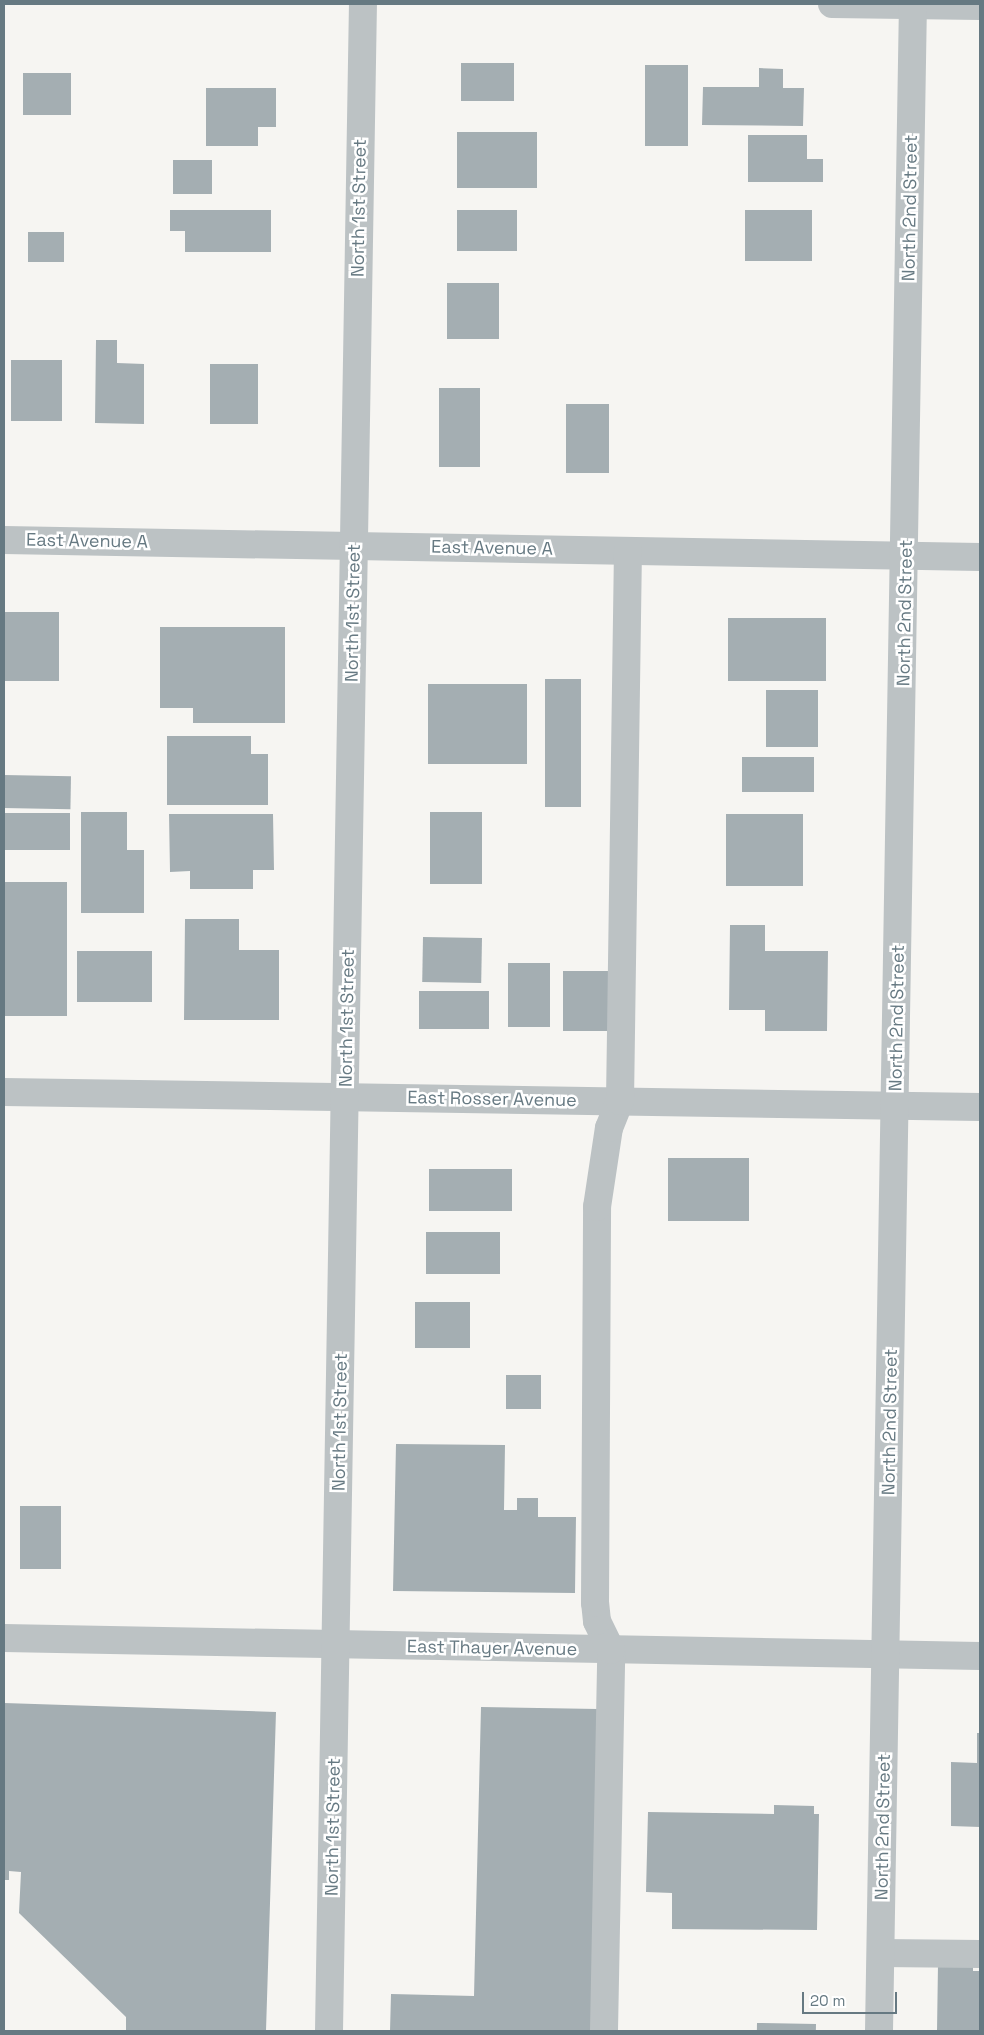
<!DOCTYPE html>
<style>
body{margin:0}
#map{position:relative;width:984px;height:2035px;overflow:hidden;background:#f6f5f2;font-family:"Space Grotesk",sans-serif}
div>[style]{position:absolute}
.building>*{inset:0;background:#a4aeb2;transform-origin:0 0}
.minor>*{height:28px;margin:-14px;padding:0 14px;transform-origin:14px;border-radius:14px;background:#bcc2c4}
span{translate:-50% -50%;white-space:nowrap;text-align:center;line-height:1.15;-webkit-text-stroke:5px #fff;paint-order:stroke}
.street-label{font-size:18px;color:#667982}
.frame{position:absolute;inset:0;border:5px solid #667982;pointer-events:none}
.scale{position:absolute;left:802px;top:1992px;width:95px;height:22px;box-sizing:border-box;border:2px solid #667982;border-top:0;padding-left:6px;font-size:15px;line-height:18px;white-space:nowrap;color:#667982;-webkit-text-stroke:4px #fff;paint-order:stroke}
</style>
<div id="map">
<div class="building">
<i style="left:461px;top:63px;width:53px;height:38px"></i>
<i style="left:645px;top:65px;width:43px;height:81px"></i>
<i style="clip-path:polygon(759px 68px,783px 69px,783px 88px,804px 88px,803px 126px,702px 125px,703px 87px,759px 87px)"></i>
<i style="left:23px;top:73px;width:48px;height:42px"></i>
<i style="clip-path:polygon(206px 88px,276px 88px,276px 127px,258px 127px,258px 146px,206px 146px)"></i>
<i style="left:457px;top:132px;width:80px;height:56px"></i>
<i style="clip-path:polygon(748px 135px,807px 135px,807px 159px,823px 159px,823px 182px,748px 182px)"></i>
<i style="left:173px;top:160px;width:39px;height:34px"></i>
<i style="clip-path:polygon(170px 210px,271px 210px,271px 252px,185px 252px,185px 231px,170px 231px)"></i>
<i style="left:457px;top:210px;width:60px;height:41px"></i>
<i style="left:745px;top:210px;width:67px;height:51px"></i>
<i style="left:28px;top:232px;width:36px;height:30px"></i>
<i style="left:447px;top:283px;width:52px;height:56px"></i>
<i style="clip-path:polygon(96px 340px,117px 340px,117px 363px,144px 364px,144px 424px,95px 423px)"></i>
<i style="left:11px;top:360px;width:51px;height:61px"></i>
<i style="left:210px;top:364px;width:48px;height:60px"></i>
<i style="left:439px;top:388px;width:41px;height:79px"></i>
<i style="left:566px;top:404px;width:43px;height:69px"></i>
<i style="left:4px;top:612px;width:55px;height:69px"></i>
<i style="left:728px;top:618px;width:98px;height:63px"></i>
<i style="clip-path:polygon(160px 627px,285px 627px,285px 723px,193px 723px,193px 708px,160px 708px)"></i>
<i style="left:545px;top:679px;width:36px;height:128px"></i>
<i style="left:428px;top:684px;width:99px;height:80px"></i>
<i style="left:766px;top:690px;width:52px;height:57px"></i>
<i style="clip-path:polygon(167px 736px,251px 736px,251px 754px,268px 754px,268px 805px,167px 805px)"></i>
<i style="left:742px;top:757px;width:72px;height:35px"></i>
<i style="left:4px;top:775px;width:67px;height:33px;rotate:1deg"></i>
<i style="clip-path:polygon(81px 812px,127px 812px,127px 850px,144px 850px,144px 913px,81px 913px)"></i>
<i style="left:430px;top:812px;width:52px;height:72px"></i>
<i style="left:4px;top:813px;width:66px;height:37px"></i>
<i style="clip-path:polygon(169px 814px,273px 814px,274px 870px,253px 870px,253px 889px,190px 889px,190px 871px,170px 872px)"></i>
<i style="left:726px;top:814px;width:77px;height:72px"></i>
<i style="left:4px;top:882px;width:63px;height:134px"></i>
<i style="clip-path:polygon(185px 919px,239px 919px,239px 950px,279px 950px,279px 1020px,184px 1020px)"></i>
<i style="clip-path:polygon(730px 925px,765px 925px,765px 951px,828px 951px,827px 1031px,765px 1031px,765px 1010px,729px 1010px)"></i>
<i style="left:423px;top:937px;width:59px;height:45px;rotate:1deg"></i>
<i style="left:77px;top:951px;width:75px;height:51px"></i>
<i style="left:508px;top:963px;width:42px;height:64px"></i>
<i style="left:563px;top:971px;width:45px;height:60px"></i>
<i style="left:419px;top:991px;width:70px;height:38px"></i>
<i style="left:668px;top:1158px;width:81px;height:63px"></i>
<i style="left:429px;top:1169px;width:83px;height:42px"></i>
<i style="left:426px;top:1232px;width:74px;height:42px"></i>
<i style="left:415px;top:1302px;width:55px;height:46px"></i>
<i style="left:506px;top:1375px;width:35px;height:34px"></i>
<i style="clip-path:polygon(396px 1444px,505px 1445px,504px 1510px,517px 1510px,517px 1498px,538px 1498px,538px 1517px,576px 1517px,575px 1593px,393px 1591px)"></i>
<i style="left:20px;top:1506px;width:41px;height:63px"></i>
<i style="clip-path:polygon(4px 1703px,276px 1712px,266px 2031px,126px 2031px,126px 2017px,19px 1913px,21px 1872px,9px 1871px,9px 1880px,4px 1880px)"></i>
<i style="clip-path:polygon(481px 1707px,598px 1709px,593px 2031px,390px 2031px,391px 1994px,474px 1996px)"></i>
<i style="clip-path:polygon(977px 1733px,980px 1733px,980px 1827px,951px 1826px,951px 1762px,977px 1763px)"></i>
<i style="clip-path:polygon(774px 1805px,814px 1806px,814px 1814px,819px 1814px,817px 1930px,672px 1929px,672px 1893px,646px 1892px,648px 1812px,774px 1814px)"></i>
<i style="clip-path:polygon(938px 1964px,973px 1965px,973px 1971px,980px 1971px,980px 2031px,937px 2031px)"></i>
<i style="left:757px;top:2023px;width:59px;height:8px;rotate:1deg"></i>
</div>
<div class="minor">
<i style="left:832px;top:4px;width:148px;rotate:0.8deg"></i>
<i style="left:4px;top:540px;width:976px;rotate:1deg"></i>
<i style="left:4px;top:1092px;width:976px;rotate:0.88deg"></i>
<i style="left:4px;top:1638px;width:976px;rotate:1.06deg"></i>
<i style="left:881px;top:1953px;width:99px;rotate:0.6deg"></i>
<i style="left:329px;top:2031px;width:2027px;rotate:-89.04deg"></i>
<i style="left:604px;top:2031px;width:381px;rotate:-88.9deg"></i>
<i style="left:611px;top:1650px;width:32px;rotate:-116deg"></i>
<i style="left:597px;top:1621px;width:18px;rotate:-96deg"></i>
<i style="left:595px;top:1603px;width:396px;rotate:-89.7deg"></i>
<i style="left:597px;top:1207px;width:80px;rotate:-81.4deg"></i>
<i style="left:609px;top:1128px;width:29px;rotate:-68deg"></i>
<i style="left:620px;top:1101px;width:550px;rotate:-89.17deg"></i>
<i style="left:879px;top:2031px;width:2027px;rotate:-89.04deg"></i>
</div>
<div class="street-label">
<span style="left:359px;top:208px;rotate:-89deg">North 1st Street</span>
<span style="left:910px;top:208px;rotate:-89deg">North 2nd Street</span>
<span style="left:87px;top:541px;rotate:1deg">East Avenue A</span>
<span style="left:492px;top:548px;rotate:1deg">East Avenue A</span>
<span style="left:353px;top:613px;rotate:-89deg">North 1st Street</span>
<span style="left:905px;top:613px;rotate:-89deg">North 2nd Street</span>
<span style="left:347px;top:1018px;rotate:-89deg">North 1st Street</span>
<span style="left:897px;top:1018px;rotate:-89deg">North 2nd Street</span>
<span style="left:492px;top:1099px;rotate:1deg">East Rosser Avenue</span>
<span style="left:340px;top:1422px;rotate:-89deg">North 1st Street</span>
<span style="left:890px;top:1422px;rotate:-89deg">North 2nd Street</span>
<span style="left:492px;top:1648px;rotate:1deg">East Thayer Avenue</span>
<span style="left:333px;top:1827px;rotate:-89deg">North 1st Street</span>
<span style="left:883px;top:1827px;rotate:-89deg">North 2nd Street</span>
</div>
<div class="frame"></div>
<div class="scale">20 m</div>
</div>
